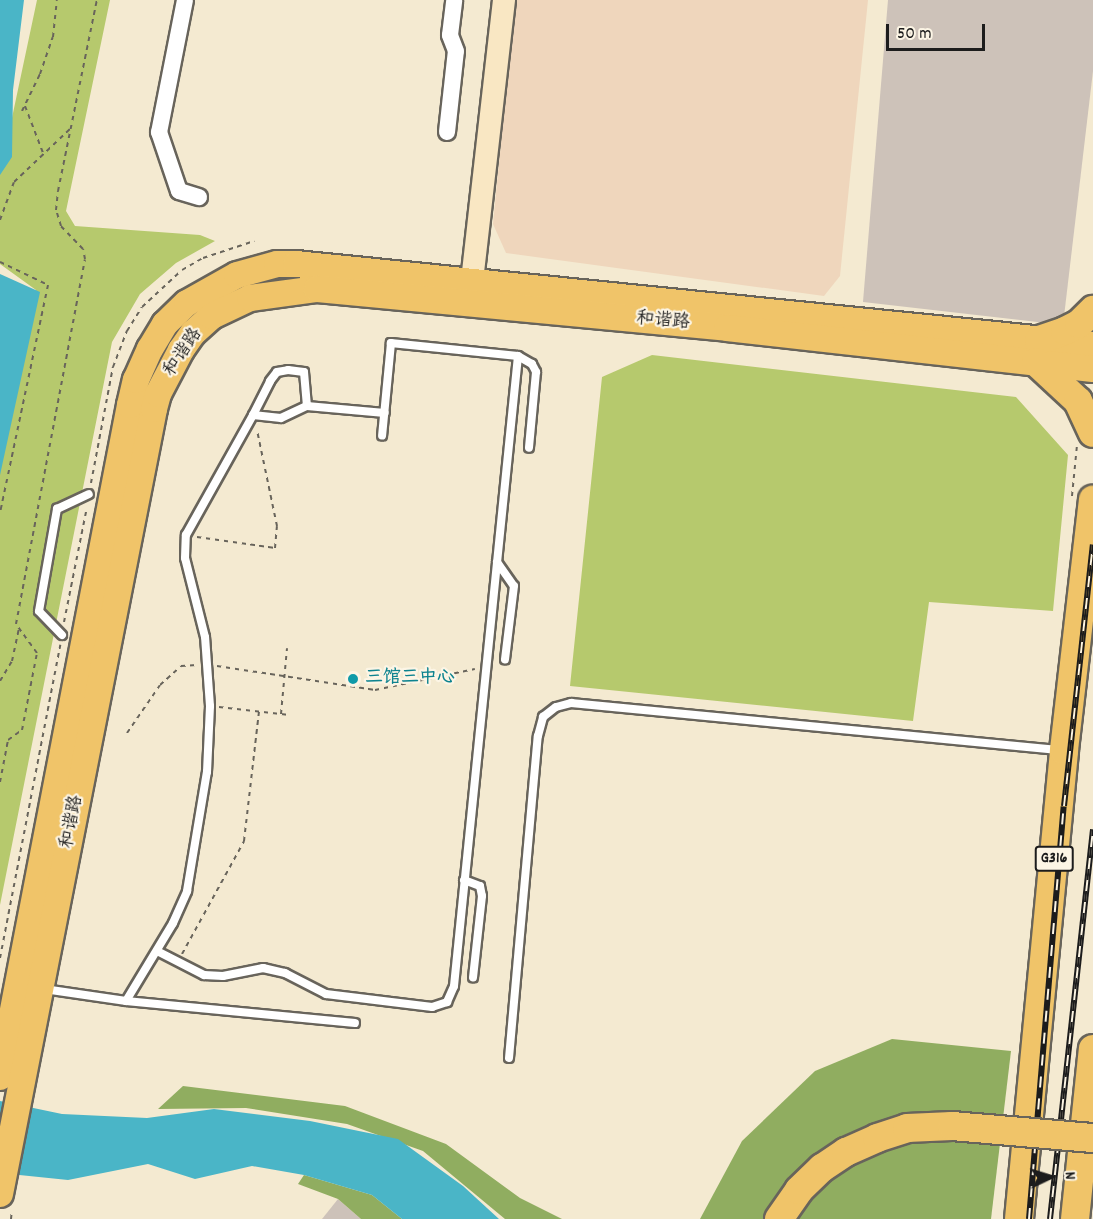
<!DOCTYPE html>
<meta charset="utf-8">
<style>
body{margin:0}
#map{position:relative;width:1093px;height:1219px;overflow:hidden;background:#f4ead1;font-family:Dekko,"LXGW WenKai TC",sans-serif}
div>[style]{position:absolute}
.built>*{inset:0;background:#efd6bc}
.industrial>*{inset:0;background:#cdc2b9}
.green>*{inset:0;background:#b6c96d}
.forest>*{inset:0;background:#90ad60}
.water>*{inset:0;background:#4ab5c7}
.path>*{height:2px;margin-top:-1px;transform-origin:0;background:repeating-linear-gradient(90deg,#68645b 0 4.5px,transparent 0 9px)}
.roads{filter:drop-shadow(2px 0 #68645b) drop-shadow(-2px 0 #68645b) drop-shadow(0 2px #68645b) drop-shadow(0 -2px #68645b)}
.lane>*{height:8px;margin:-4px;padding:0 4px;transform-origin:4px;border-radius:4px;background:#fff}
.street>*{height:16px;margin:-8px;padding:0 8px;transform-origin:8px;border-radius:8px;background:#fff}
.secondary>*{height:22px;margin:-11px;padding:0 11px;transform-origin:11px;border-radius:11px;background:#f9e7c3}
.primary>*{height:26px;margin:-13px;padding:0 13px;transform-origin:13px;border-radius:13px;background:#f0c469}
.highway>*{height:28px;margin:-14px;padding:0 14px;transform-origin:14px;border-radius:14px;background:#f0c469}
.rail>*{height:6px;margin-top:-3px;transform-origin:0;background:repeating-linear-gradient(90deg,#fcf5e5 0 11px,#1c1c1c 0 22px);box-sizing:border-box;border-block:2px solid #1c1c1c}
.path-bridge>*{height:2px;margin-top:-1px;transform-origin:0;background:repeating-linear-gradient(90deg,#68645b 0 4.5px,transparent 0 9px)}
.bridges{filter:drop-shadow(2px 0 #68645b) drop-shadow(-2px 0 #68645b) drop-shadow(0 2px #68645b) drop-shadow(0 -2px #68645b)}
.highway-bridge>*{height:28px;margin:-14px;padding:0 14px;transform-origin:14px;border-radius:14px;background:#f0c469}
.dots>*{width:16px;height:16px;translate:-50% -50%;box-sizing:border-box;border:3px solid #fcf5e5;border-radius:50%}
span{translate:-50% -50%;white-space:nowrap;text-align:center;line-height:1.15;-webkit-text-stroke:4.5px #fcf5e5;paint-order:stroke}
.shield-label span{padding:2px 4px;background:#fcf5e5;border:2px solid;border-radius:4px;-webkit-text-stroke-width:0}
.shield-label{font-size:16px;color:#1c1c1c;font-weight:700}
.street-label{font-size:18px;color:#1c1c1c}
.culture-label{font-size:18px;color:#0d838f;font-weight:700}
.left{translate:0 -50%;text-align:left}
.north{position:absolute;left:1021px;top:1147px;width:60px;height:60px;-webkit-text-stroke:4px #fcf5e5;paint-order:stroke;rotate:86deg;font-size:16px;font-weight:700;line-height:24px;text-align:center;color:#1c1c1c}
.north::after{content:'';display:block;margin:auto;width:21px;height:27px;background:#1c1c1c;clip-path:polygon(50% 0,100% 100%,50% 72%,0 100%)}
.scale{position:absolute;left:886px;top:24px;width:99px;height:27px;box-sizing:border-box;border:3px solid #1c1c1c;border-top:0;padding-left:8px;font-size:18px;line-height:21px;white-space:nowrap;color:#1c1c1c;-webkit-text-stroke:4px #fcf5e5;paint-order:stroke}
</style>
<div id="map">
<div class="built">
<i style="clip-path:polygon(515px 0,868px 0,840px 276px,824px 296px,506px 253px,493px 224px)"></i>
</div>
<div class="industrial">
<i style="clip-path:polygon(888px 0,1093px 0,1093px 71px,1063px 325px,863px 302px)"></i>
<i style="clip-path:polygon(338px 1199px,361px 1219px,322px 1219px)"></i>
</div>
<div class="green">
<i style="clip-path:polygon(37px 0,110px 0,66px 211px,75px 226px,200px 235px,215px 241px,176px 263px,140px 294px,112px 342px,0 905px,0 431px,36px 290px,0 264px,0 158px,6px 146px)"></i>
<i style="clip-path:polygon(652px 355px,1016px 397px,1068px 455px,1053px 611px,929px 602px,913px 721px,570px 686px,602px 377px)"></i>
</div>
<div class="forest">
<i style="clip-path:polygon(892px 1039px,1011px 1051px,991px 1219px,700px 1219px,742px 1141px,815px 1071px)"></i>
<i style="clip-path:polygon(183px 1086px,345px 1106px,446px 1144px,520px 1198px,562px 1219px,505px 1219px,423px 1151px,347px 1124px,246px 1108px,158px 1109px)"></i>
<i style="clip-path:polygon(304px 1175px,372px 1195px,402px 1219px,361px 1219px,338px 1199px,298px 1184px)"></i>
</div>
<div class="water">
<i style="clip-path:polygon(0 0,24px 0,13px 90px,12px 157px,0 175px)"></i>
<i style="clip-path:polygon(0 274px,40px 292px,0 475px)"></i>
<i style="clip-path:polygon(0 1101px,62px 1114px,147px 1118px,214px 1109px,310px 1121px,398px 1139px,463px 1186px,499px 1219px,402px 1219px,372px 1195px,304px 1175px,252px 1166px,195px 1179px,148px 1164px,68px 1180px,0 1173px)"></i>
</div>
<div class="path">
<i style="left:25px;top:106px;width:50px;rotate:69deg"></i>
<i style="left:22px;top:111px;width:41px;rotate:-64.1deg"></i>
<i style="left:40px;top:74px;width:39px;rotate:-71deg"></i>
<i style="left:53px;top:37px;width:37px;rotate:-84deg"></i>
<i style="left:0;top:220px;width:40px;rotate:-69.8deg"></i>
<i style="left:14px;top:182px;width:77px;rotate:-43.4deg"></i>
<i style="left:0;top:262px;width:53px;rotate:25.6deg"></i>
<i style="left:48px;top:285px;width:232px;rotate:101.9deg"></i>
<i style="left:91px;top:483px;width:118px;rotate:-79.3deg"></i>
<i style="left:113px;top:367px;width:39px;rotate:-69deg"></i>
<i style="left:127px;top:331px;width:28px;rotate:-58deg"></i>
<i style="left:142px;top:307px;width:54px;rotate:-42.8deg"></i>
<i style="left:182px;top:270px;width:24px;rotate:-30deg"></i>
<i style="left:203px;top:258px;width:54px;rotate:-18.4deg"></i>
<i style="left:1072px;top:496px;width:51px;rotate:-84.4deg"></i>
<i style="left:197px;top:537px;width:79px;rotate:8deg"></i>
<i style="left:275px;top:548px;width:22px;rotate:-85deg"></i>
<i style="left:277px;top:526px;width:98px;rotate:-101.8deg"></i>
<i style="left:64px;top:622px;width:117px;rotate:-78.7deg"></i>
<i style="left:217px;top:666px;width:160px;rotate:8.6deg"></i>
<i style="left:375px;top:690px;width:102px;rotate:-11.9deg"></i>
<i style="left:0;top:681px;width:23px;rotate:-59deg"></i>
<i style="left:12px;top:661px;width:34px;rotate:-78deg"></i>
<i style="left:219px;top:707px;width:71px;rotate:6.4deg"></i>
<i style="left:127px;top:733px;width:58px;rotate:-55.5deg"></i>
<i style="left:160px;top:685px;width:28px;rotate:-42deg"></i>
<i style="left:181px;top:666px;width:16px;rotate:-4deg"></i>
<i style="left:0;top:782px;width:43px;rotate:-79.2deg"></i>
<i style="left:8px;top:740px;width:17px;rotate:-36deg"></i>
<i style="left:22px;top:730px;width:78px;rotate:-79deg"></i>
<i style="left:37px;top:653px;width:36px;rotate:-126deg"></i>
<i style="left:16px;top:624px;width:371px;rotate:-79.3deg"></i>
<i style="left:85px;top:259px;width:10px;rotate:-101deg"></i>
<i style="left:83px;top:249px;width:32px;rotate:-134deg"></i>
<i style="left:61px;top:226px;width:17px;rotate:-107deg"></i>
<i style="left:56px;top:210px;width:19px;rotate:-84deg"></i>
<i style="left:58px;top:191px;width:195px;rotate:-78.5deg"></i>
<i style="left:182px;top:954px;width:129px;rotate:-61.2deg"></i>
<i style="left:244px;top:841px;width:130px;rotate:-83.4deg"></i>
<i style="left:0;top:958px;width:319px;rotate:-79.1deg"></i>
<i style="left:11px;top:1219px;width:9px;rotate:-84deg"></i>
</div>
<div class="roads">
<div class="lane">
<i style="left:518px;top:356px;width:16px;rotate:30deg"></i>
<i style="left:532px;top:364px;width:9px;rotate:63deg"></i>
<i style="left:536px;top:372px;width:76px;rotate:95.3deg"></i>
<i style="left:253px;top:415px;width:38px;rotate:-63deg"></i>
<i style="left:270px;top:381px;width:11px;rotate:-52deg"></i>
<i style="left:277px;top:372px;width:11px;rotate:-10deg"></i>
<i style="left:288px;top:370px;width:16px;rotate:7deg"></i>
<i style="left:304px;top:372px;width:34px;rotate:85deg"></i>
<i style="left:497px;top:562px;width:29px;rotate:55deg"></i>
<i style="left:514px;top:586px;width:74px;rotate:97deg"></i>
<i style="left:62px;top:635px;width:33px;rotate:-134deg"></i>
<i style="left:39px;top:611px;width:104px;rotate:-80deg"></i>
<i style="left:57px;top:509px;width:35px;rotate:-25deg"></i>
<i style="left:464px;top:880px;width:17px;rotate:21deg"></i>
<i style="left:480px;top:886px;width:10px;rotate:79deg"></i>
<i style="left:482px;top:896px;width:82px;rotate:96.3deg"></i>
<i style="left:157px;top:951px;width:53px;rotate:27.1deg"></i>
<i style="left:204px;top:975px;width:19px;rotate:3deg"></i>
<i style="left:223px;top:976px;width:41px;rotate:-11.3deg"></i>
<i style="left:263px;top:968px;width:23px;rotate:13deg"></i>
<i style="left:285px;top:973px;width:46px;rotate:27.1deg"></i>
<i style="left:326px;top:994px;width:107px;rotate:7deg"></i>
<i style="left:432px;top:1007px;width:16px;rotate:-18deg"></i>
<i style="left:447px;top:1002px;width:17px;rotate:-66deg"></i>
<i style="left:454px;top:986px;width:633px;rotate:-84.2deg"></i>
<i style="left:518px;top:356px;width:128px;rotate:-174.2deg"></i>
<i style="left:391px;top:343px;width:93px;rotate:95.5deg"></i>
<i style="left:44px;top:989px;width:83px;rotate:8.3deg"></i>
<i style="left:126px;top:1001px;width:230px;rotate:5.5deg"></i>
<i style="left:126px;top:1001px;width:91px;rotate:-58.9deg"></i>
<i style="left:173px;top:923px;width:35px;rotate:-66deg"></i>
<i style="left:187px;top:891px;width:121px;rotate:-80.5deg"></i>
<i style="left:207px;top:772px;width:66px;rotate:-87.4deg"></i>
<i style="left:210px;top:706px;width:69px;rotate:-94.1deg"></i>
<i style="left:205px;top:637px;width:81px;rotate:-104.2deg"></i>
<i style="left:185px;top:558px;width:23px;rotate:-88deg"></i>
<i style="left:186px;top:535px;width:137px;rotate:-60.8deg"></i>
<i style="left:253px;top:415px;width:28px;rotate:6deg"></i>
<i style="left:281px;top:418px;width:29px;rotate:-25deg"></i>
<i style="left:307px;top:406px;width:78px;rotate:5.1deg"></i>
<i style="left:509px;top:1058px;width:323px;rotate:-84.9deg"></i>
<i style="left:538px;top:736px;width:20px;rotate:-75deg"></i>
<i style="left:543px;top:717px;width:16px;rotate:-38deg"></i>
<i style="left:556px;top:707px;width:16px;rotate:-15deg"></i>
<i style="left:571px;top:703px;width:492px;rotate:5.5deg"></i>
</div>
<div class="street">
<i style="left:185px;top:0;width:135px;rotate:101.1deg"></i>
<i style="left:159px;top:132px;width:62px;rotate:71.3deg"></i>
<i style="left:179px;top:191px;width:21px;rotate:17deg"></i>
<i style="left:447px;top:132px;width:81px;rotate:-83.7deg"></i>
<i style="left:456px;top:51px;width:17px;rotate:-111deg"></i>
<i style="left:450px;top:35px;width:35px;rotate:-83deg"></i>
</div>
<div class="secondary">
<i style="left:472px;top:281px;width:283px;rotate:-83.5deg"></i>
</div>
<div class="primary">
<i style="left:0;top:1077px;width:684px;rotate:-79.05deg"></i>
<i style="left:130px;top:405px;width:26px;rotate:-77deg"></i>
<i style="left:136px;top:380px;width:34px;rotate:-66deg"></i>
<i style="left:150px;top:349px;width:29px;rotate:-59deg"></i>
<i style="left:165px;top:324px;width:30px;rotate:-44deg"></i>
<i style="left:187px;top:303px;width:57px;rotate:-29.2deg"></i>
<i style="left:237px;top:275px;width:41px;rotate:-15.4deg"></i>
<i style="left:277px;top:264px;width:19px"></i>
<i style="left:296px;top:264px;width:801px;rotate:5.8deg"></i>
<i style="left:0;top:1194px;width:800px;rotate:-78.9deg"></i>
<i style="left:154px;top:409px;width:16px;rotate:-75deg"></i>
<i style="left:158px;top:394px;width:50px;rotate:-62.4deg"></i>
<i style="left:181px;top:350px;width:21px;rotate:-55deg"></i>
<i style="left:193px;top:333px;width:25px;rotate:-42deg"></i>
<i style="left:212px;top:316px;width:42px;rotate:-25.3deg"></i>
<i style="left:250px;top:298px;width:68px;rotate:-7.7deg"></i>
<i style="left:317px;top:289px;width:412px;rotate:5.4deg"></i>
<i style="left:727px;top:328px;width:368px;rotate:6.4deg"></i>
</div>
<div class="highway">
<i style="left:1039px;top:340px;width:28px;rotate:-19deg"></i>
<i style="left:1065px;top:331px;width:16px;rotate:-27deg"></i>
<i style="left:1079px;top:324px;width:20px;rotate:-45deg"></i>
<i style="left:1036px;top:362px;width:57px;rotate:42.9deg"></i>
<i style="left:1078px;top:401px;width:35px;rotate:65deg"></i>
<i style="left:1019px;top:1219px;width:471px;rotate:-84.5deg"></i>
<i style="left:1064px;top:750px;width:252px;rotate:-83.4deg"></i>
<i style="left:1075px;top:1219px;width:171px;rotate:-84deg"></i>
</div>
</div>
<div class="rail">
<i style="left:1029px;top:1219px;width:414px;rotate:-85.2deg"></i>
<i style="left:1064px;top:806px;width:263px;rotate:-83.7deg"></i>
<i style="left:1050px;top:1219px;width:392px;rotate:-83.7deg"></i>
</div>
<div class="path-bridge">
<i style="left:281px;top:714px;width:66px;rotate:-84.8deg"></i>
</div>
<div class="bridges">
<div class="highway-bridge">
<i style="left:779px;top:1219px;width:35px;rotate:-55deg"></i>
<i style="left:799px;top:1190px;width:32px;rotate:-44deg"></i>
<i style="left:822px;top:1168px;width:29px;rotate:-34deg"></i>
<i style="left:846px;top:1152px;width:34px;rotate:-24deg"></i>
<i style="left:877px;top:1138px;width:32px;rotate:-18deg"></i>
<i style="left:907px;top:1128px;width:45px;rotate:-2.5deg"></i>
<i style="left:952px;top:1126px;width:142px;rotate:4.9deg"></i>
</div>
</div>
<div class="dots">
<i style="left:353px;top:679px;background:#0f9aa8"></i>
</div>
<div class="shield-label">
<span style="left:1054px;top:859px">G316</span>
</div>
<div class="street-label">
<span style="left:663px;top:322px;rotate:5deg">和谐路</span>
<span style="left:184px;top:353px;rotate:-56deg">和谐路</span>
<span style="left:73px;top:822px;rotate:-79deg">和谐路</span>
</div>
<div class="culture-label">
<span class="left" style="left:365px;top:679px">三馆三中心</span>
</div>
<div class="north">N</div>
<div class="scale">50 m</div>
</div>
